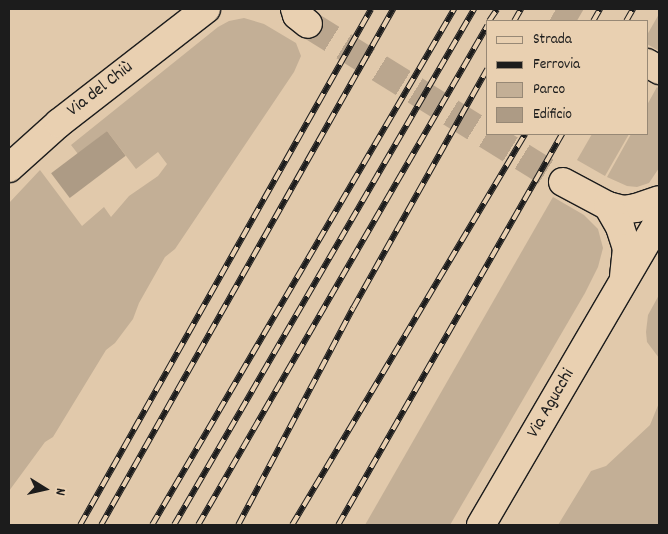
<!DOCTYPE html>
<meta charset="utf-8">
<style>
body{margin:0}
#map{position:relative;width:668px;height:534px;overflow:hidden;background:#e1c9ab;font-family:Dekko,sans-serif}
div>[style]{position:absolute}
.green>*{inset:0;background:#c3af96}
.building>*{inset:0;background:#ad9b85;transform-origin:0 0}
.secondary-tunnel>*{height:28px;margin-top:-14px;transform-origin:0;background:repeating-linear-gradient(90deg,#baa68e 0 28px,transparent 0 42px)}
.roads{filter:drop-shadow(1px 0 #1c1c1c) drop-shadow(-1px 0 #1c1c1c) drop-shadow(0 1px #1c1c1c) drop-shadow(0 -1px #1c1c1c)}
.secondary>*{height:28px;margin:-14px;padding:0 14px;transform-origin:14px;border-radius:14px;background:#e9d0b1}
.rail>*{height:5.5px;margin-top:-2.75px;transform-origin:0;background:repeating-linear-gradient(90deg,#e9d0b1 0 11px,#1c1c1c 0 22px);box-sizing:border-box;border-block:1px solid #1c1c1c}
span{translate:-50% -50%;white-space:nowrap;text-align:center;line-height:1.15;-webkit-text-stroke:4.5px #e9d0b1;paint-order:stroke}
.street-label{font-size:18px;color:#1c1c1c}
.frame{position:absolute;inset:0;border:10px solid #1c1c1c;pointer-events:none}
.legend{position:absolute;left:486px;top:20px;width:162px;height:115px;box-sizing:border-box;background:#e9d0b1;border:1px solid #978875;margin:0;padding:6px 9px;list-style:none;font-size:15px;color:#1c1c1c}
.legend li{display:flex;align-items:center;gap:10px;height:25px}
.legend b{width:25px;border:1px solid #978875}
.north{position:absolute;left:20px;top:464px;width:50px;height:50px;-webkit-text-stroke:4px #e9d0b1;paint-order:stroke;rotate:100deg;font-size:14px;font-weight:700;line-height:20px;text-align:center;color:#1c1c1c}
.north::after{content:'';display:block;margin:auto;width:18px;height:22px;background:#1c1c1c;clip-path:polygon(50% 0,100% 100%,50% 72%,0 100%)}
</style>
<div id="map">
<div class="green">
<i style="clip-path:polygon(659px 14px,659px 51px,647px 44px,647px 35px)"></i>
<i style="clip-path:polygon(244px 18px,264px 24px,296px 43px,301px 56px,294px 72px,175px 249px,165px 257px,139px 303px,133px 319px,115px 343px,106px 350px,53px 437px,45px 442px,9px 491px,9px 203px,40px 170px,82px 226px,104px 207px,111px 217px,129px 196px,158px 176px,167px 164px,158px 152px,136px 169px,107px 131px,78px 154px,71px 145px,218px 27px,229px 21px)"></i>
<i style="clip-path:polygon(657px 87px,659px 89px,659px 168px,649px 183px,637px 187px,627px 186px,607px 177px,631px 134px,647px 134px,647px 105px)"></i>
<i style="clip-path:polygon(592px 134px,629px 134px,605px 176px,577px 160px)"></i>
<i style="clip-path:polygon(553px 197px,584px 215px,598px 229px,603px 248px,598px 267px,585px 293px,450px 525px,365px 525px)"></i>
<i style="clip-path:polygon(659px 295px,659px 358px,647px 342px,646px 332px,648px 315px)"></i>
<i style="clip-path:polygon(659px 403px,659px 525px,558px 525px,591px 471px,606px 466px,650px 425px)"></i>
</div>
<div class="building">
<i style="left:107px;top:131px;width:31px;height:70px;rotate:53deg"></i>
</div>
<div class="secondary-tunnel">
<i style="left:556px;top:9px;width:24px;rotate:30deg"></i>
<i style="left:308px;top:24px;width:300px;rotate:31.8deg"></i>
</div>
<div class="roads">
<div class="secondary">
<i style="left:295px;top:9px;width:6px;rotate:72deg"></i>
<i style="left:297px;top:15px;width:14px;rotate:39deg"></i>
<i style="left:647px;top:63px;width:14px;rotate:30deg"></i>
<i style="left:9px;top:168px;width:67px;rotate:-42deg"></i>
<i style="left:59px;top:123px;width:186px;rotate:-37.8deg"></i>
<i style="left:563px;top:182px;width:51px;rotate:28.1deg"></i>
<i style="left:608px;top:206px;width:16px;rotate:15deg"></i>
<i style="left:623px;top:210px;width:13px;rotate:-9deg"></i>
<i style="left:636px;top:208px;width:24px;rotate:-19deg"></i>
<i style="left:608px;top:206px;width:24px;rotate:60deg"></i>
<i style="left:620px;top:227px;width:22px;rotate:72deg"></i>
<i style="left:627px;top:248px;width:28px;rotate:96deg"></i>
<i style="left:481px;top:525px;width:353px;rotate:-59.7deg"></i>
</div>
</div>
<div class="rail">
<i style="left:489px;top:21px;width:14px;rotate:-56deg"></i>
<i style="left:514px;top:21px;width:14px;rotate:-60deg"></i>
<i style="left:593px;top:21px;width:14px;rotate:-60deg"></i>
<i style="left:626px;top:21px;width:14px;rotate:-60deg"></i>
<i style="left:80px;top:525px;width:592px;rotate:-60.58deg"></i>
<i style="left:101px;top:525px;width:593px;rotate:-60.49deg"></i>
<i style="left:152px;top:525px;width:598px;rotate:-59.66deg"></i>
<i style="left:174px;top:525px;width:597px;rotate:-59.83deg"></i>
<i style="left:198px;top:525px;width:577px;rotate:-59.92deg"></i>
<i style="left:238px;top:525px;width:246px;rotate:-62.1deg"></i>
<i style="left:353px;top:308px;width:274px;rotate:-60.7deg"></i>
<i style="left:292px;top:525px;width:455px;rotate:-59.2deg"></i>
<i style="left:338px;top:525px;width:451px;rotate:-60.2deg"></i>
</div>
<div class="street-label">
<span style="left:101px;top:90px;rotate:-38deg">Via del Chiù</span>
<span style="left:552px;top:404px;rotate:-60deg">Via Agucchi</span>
</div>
<div class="frame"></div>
<ul class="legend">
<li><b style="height:6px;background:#e9d0b1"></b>Strada</li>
<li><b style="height:6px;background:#1c1c1c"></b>Ferrovia</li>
<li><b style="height:14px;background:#c3af96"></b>Parco</li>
<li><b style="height:14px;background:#ad9b85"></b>Edificio</li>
</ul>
<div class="north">N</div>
</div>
